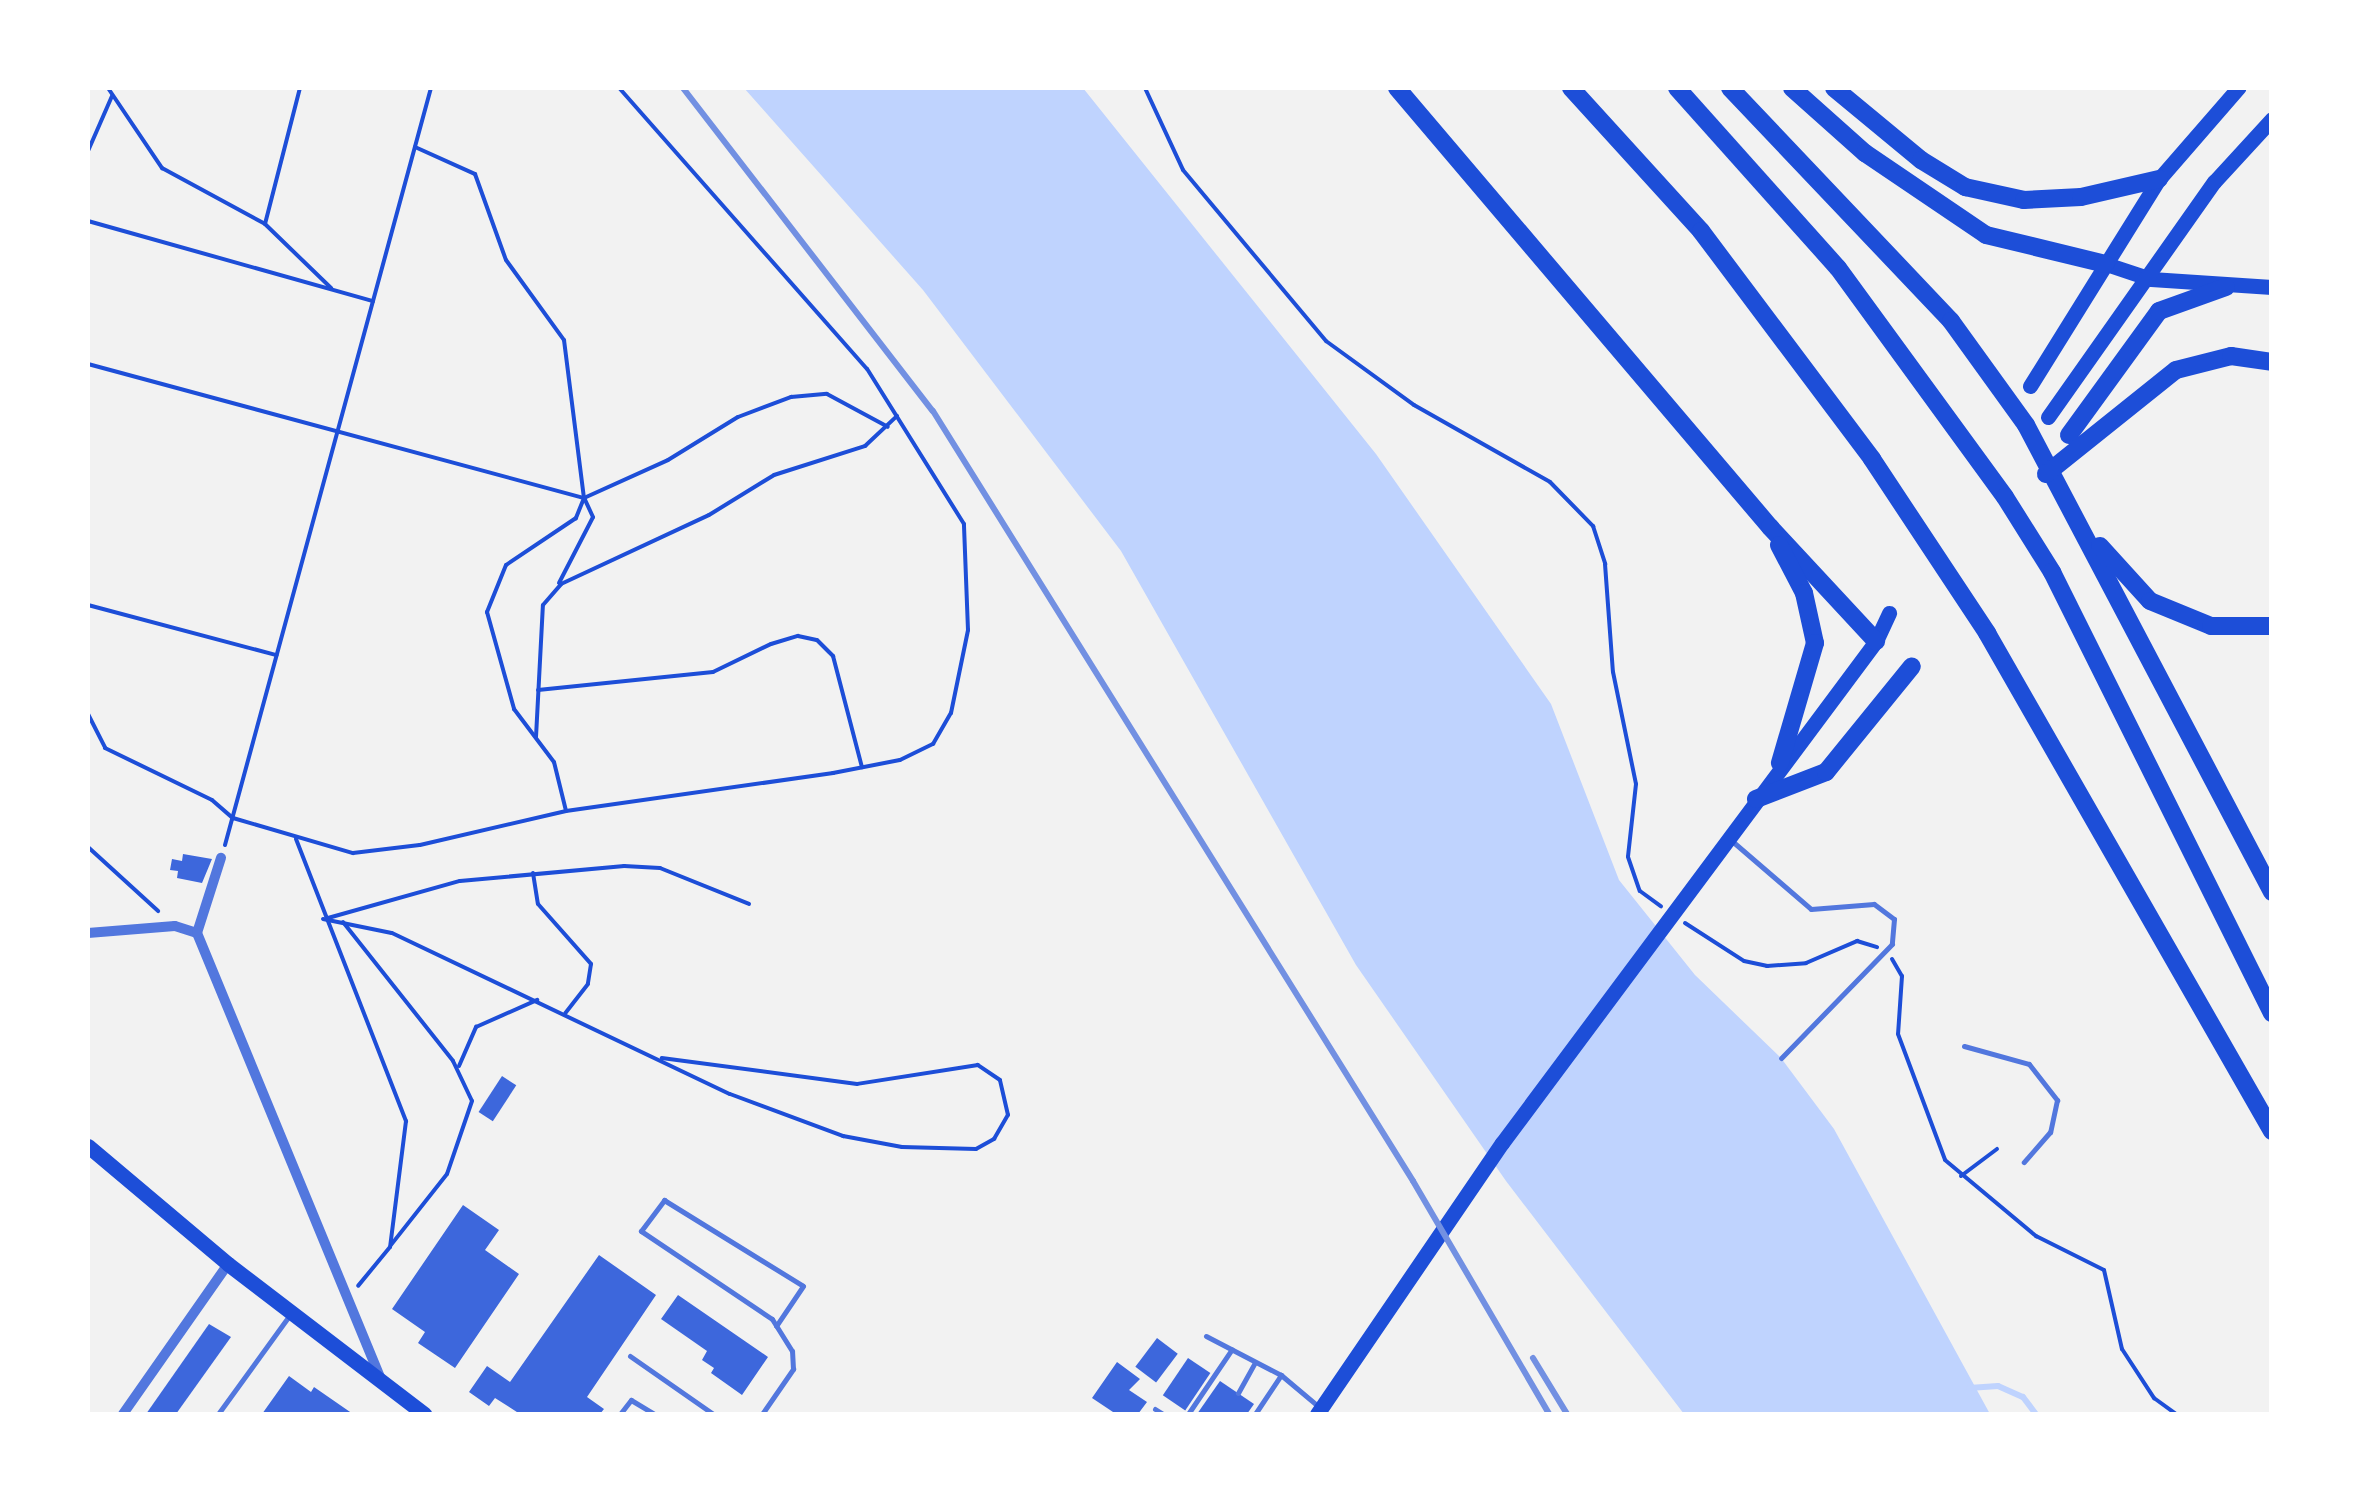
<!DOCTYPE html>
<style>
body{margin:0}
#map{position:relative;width:2359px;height:1502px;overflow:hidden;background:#f2f2f2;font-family:"Playfair Display",serif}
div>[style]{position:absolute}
.water>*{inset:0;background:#bfd3fe}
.stream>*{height:6px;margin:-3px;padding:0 3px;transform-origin:3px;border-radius:3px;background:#bfd3fe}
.building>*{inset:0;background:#3d67dc;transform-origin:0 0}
.path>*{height:4px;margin:-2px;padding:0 2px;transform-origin:2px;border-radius:2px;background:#1d4ed8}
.service>*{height:5px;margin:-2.5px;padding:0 2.5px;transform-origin:2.5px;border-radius:2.5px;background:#5277de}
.minor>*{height:10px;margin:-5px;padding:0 5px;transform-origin:5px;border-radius:5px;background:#5277de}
.primary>*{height:15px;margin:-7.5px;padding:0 7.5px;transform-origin:7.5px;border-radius:7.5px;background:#1d4ed8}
.trunk>*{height:15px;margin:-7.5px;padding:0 7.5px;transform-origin:7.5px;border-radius:7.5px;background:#1d4ed8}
.motorway>*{height:18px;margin:-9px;padding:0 9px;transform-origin:9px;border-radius:9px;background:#1d4ed8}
.rail>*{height:6px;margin:-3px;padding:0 3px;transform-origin:3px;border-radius:3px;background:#7290e2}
span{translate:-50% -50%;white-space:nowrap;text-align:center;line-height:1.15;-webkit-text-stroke:10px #fff;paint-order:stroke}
.frame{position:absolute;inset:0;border:90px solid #fff;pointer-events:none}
</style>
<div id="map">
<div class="water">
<i style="clip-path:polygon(744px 88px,1083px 88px,1376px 454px,1551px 704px,1619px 880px,1695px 975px,1781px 1058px,1834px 1129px,1990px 1414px,1684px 1414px,1506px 1181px,1356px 965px,1121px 551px,923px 290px)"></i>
</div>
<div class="stream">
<i style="left:1969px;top:1388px;width:29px;rotate:-4deg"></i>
<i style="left:1998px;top:1386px;width:27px;rotate:24deg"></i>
<i style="left:2023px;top:1397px;width:21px;rotate:53deg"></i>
</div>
<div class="building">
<i style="clip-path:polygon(183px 854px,212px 859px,202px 883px,177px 878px,178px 871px,170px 870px,172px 859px,182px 861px)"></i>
<i style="left:502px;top:1076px;width:17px;height:43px;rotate:33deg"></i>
<i style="clip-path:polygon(463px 1205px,499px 1230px,485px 1250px,519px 1274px,455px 1368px,418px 1343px,425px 1332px,392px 1309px)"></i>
<i style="clip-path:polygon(599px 1255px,656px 1295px,587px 1397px,604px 1409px,600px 1414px,520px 1414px,495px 1398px,489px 1406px,469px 1392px,487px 1366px,510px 1382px)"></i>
<i style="clip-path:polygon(678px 1295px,768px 1357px,742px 1395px,711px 1373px,714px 1368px,702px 1360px,707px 1351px,661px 1319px)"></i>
<i style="clip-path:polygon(209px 1324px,231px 1337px,176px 1414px,146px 1414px)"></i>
<i style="left:1157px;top:1338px;width:26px;height:36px;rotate:37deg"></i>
<i style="left:1188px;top:1358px;width:27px;height:45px;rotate:34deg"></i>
<i style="clip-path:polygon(1117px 1362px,1140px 1379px,1129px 1390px,1147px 1402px,1138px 1414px,1116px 1414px,1092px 1398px)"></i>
<i style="clip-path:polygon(289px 1376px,311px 1392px,314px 1387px,353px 1414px,262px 1414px)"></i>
<i style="clip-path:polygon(1220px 1381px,1254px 1404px,1247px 1414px,1197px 1414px)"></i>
</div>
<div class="path">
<i style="left:108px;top:88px;width:97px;rotate:56deg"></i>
<i style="left:162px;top:168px;width:117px;rotate:28.5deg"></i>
<i style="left:265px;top:224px;width:92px;rotate:44.1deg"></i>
<i style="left:1145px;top:88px;width:90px;rotate:65.1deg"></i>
<i style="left:1183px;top:170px;width:223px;rotate:50.1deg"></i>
<i style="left:1326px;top:341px;width:109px;rotate:36deg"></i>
<i style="left:1414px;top:405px;width:156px;rotate:29.5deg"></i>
<i style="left:1550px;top:482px;width:62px;rotate:45.7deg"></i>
<i style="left:1593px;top:526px;width:40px;rotate:72deg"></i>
<i style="left:1605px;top:564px;width:108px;rotate:85.8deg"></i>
<i style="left:1613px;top:672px;width:114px;rotate:78.4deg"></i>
<i style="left:1636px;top:784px;width:73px;rotate:96.3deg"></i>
<i style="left:1628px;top:857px;width:36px;rotate:71deg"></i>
<i style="left:1640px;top:891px;width:26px;rotate:36deg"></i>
<i style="left:415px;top:147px;width:66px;rotate:24.2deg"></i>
<i style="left:475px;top:174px;width:91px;rotate:70.2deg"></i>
<i style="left:506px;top:260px;width:99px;rotate:54.1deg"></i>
<i style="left:564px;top:340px;width:159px;rotate:82.8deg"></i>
<i style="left:584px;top:498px;width:22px;rotate:112deg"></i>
<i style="left:576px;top:518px;width:84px;rotate:146.1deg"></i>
<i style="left:506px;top:565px;width:51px;rotate:112deg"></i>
<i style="left:487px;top:612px;width:101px;rotate:74.4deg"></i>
<i style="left:514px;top:709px;width:66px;rotate:53deg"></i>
<i style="left:554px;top:762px;width:50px;rotate:76.2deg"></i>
<i style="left:88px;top:151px;width:60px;rotate:-66.4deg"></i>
<i style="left:88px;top:221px;width:296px;rotate:15.7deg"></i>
<i style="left:265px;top:224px;width:140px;rotate:-75.6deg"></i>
<i style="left:88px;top:364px;width:514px;rotate:15.12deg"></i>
<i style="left:584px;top:498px;width:92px;rotate:-24.3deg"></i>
<i style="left:668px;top:460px;width:82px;rotate:-31.6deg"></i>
<i style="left:738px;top:417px;width:57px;rotate:-20.7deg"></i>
<i style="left:791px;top:397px;width:36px;rotate:-5deg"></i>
<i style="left:827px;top:394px;width:69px;rotate:28.4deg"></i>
<i style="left:559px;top:583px;width:74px;rotate:-62.7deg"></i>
<i style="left:593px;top:517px;width:21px;rotate:-115deg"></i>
<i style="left:88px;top:605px;width:195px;rotate:14.9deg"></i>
<i style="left:538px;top:690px;width:176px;rotate:-5.9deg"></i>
<i style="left:713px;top:672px;width:64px;rotate:-25.8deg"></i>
<i style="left:771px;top:644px;width:28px;rotate:-17deg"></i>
<i style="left:798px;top:636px;width:19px;rotate:12deg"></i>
<i style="left:817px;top:640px;width:23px;rotate:45deg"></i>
<i style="left:833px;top:656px;width:115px;rotate:75.4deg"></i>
<i style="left:88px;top:714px;width:38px;rotate:63deg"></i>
<i style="left:105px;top:748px;width:119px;rotate:25.9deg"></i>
<i style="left:212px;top:800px;width:28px;rotate:41deg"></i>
<i style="left:233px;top:818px;width:125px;rotate:16.3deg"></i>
<i style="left:353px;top:853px;width:67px;rotate:-6.8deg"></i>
<i style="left:420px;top:845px;width:150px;rotate:-13.1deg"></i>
<i style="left:566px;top:811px;width:270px;rotate:-8.1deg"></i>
<i style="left:833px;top:773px;width:68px;rotate:-11deg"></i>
<i style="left:900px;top:760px;width:37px;rotate:-26deg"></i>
<i style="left:933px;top:744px;width:36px;rotate:-60deg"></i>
<i style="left:951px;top:713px;width:85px;rotate:-78.4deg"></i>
<i style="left:968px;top:630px;width:106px;rotate:-92.2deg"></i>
<i style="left:964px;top:524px;width:183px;rotate:-122deg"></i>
<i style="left:867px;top:369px;width:375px;rotate:-131.4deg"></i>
<i style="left:536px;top:737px;width:132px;rotate:-87deg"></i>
<i style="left:543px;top:605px;width:28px;rotate:-49deg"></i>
<i style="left:561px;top:584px;width:163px;rotate:-25deg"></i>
<i style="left:709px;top:515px;width:76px;rotate:-31.6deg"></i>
<i style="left:774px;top:475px;width:96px;rotate:-17.7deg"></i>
<i style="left:865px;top:446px;width:44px;rotate:-43.2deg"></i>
<i style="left:296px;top:839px;width:303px;rotate:68.7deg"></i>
<i style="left:406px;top:1121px;width:127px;rotate:97.2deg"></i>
<i style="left:390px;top:1247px;width:50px;rotate:129.4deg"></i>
<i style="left:225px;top:845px;width:785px;rotate:-74.78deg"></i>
<i style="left:88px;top:847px;width:95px;rotate:42.4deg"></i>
<i style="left:533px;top:873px;width:31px;rotate:81deg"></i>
<i style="left:538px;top:904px;width:80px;rotate:48.5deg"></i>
<i style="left:591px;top:964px;width:20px;rotate:99deg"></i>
<i style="left:588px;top:984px;width:37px;rotate:128deg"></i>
<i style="left:328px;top:918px;width:137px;rotate:-15.7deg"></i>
<i style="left:460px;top:881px;width:165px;rotate:-5.2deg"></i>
<i style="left:624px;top:866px;width:36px;rotate:3deg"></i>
<i style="left:660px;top:868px;width:96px;rotate:22deg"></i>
<i style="left:323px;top:919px;width:70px;rotate:11.5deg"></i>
<i style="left:392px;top:933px;width:374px;rotate:25.5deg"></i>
<i style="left:730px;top:1094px;width:121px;rotate:20.4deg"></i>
<i style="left:843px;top:1136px;width:60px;rotate:10.6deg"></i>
<i style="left:902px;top:1147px;width:74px;rotate:1.5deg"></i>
<i style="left:976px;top:1149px;width:21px;rotate:-29deg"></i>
<i style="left:994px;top:1139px;width:28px;rotate:-60deg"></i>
<i style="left:1008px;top:1115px;width:36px;rotate:-103deg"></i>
<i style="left:1000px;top:1080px;width:27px;rotate:-146deg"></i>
<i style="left:978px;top:1065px;width:122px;rotate:171.1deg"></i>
<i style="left:857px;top:1084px;width:197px;rotate:-172.4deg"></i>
<i style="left:343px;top:922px;width:177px;rotate:51.6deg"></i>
<i style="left:453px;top:1061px;width:44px;rotate:64.6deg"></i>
<i style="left:472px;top:1101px;width:77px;rotate:108.9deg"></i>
<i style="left:447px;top:1174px;width:90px;rotate:128.3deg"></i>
<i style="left:1685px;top:923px;width:70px;rotate:32.8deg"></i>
<i style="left:1744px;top:961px;width:24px;rotate:12deg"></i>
<i style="left:1767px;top:966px;width:39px;rotate:-4deg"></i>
<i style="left:1806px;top:963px;width:56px;rotate:-23.3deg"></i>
<i style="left:1857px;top:941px;width:21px;rotate:17deg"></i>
<i style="left:1892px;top:959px;width:20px;rotate:60deg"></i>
<i style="left:1902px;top:976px;width:58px;rotate:93.9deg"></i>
<i style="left:1898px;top:1034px;width:134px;rotate:69.5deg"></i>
<i style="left:1945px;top:1160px;width:119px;rotate:39.9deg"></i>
<i style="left:2036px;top:1236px;width:76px;rotate:26.6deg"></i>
<i style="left:2104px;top:1270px;width:81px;rotate:77.2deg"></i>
<i style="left:2122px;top:1349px;width:59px;rotate:56.9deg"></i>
<i style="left:2154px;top:1398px;width:27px;rotate:36deg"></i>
<i style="left:459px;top:1066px;width:43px;rotate:-66.4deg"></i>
<i style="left:476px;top:1027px;width:67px;rotate:-23.9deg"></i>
<i style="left:1961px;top:1176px;width:45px;rotate:-36.9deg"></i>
</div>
<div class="service">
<i style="left:1732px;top:841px;width:104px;rotate:40.7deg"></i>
<i style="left:1811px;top:909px;width:63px;rotate:-4.5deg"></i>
<i style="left:1874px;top:904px;width:25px;rotate:37deg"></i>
<i style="left:1894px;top:919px;width:25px;rotate:95deg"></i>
<i style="left:1892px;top:944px;width:159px;rotate:134.2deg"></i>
<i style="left:1964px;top:1046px;width:67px;rotate:15.5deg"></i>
<i style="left:2029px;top:1064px;width:46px;rotate:52.1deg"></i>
<i style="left:2057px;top:1100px;width:33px;rotate:102deg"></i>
<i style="left:2050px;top:1132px;width:40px;rotate:131deg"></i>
<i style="left:1206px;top:1336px;width:85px;rotate:27.5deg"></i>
<i style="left:1281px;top:1375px;width:48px;rotate:40deg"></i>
<i style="left:630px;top:1356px;width:101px;rotate:34.9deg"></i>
<i style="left:1238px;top:1393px;width:35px;rotate:-61deg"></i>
<i style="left:1155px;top:1409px;width:9px;rotate:32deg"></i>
<i style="left:218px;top:1414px;width:121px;rotate:-54.1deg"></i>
<i style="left:620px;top:1414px;width:18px;rotate:-52deg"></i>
<i style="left:631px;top:1400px;width:27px;rotate:31deg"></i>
<i style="left:762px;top:1414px;width:55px;rotate:-55.4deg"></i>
<i style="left:793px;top:1369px;width:18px;rotate:-93deg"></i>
<i style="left:792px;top:1351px;width:38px;rotate:-122deg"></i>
<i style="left:772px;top:1319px;width:158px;rotate:-146.1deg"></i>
<i style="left:641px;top:1231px;width:39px;rotate:-53deg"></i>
<i style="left:664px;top:1200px;width:163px;rotate:31.7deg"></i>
<i style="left:803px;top:1286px;width:48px;rotate:124deg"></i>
<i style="left:1188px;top:1414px;width:78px;rotate:-55.9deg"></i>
<i style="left:1255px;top:1414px;width:47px;rotate:-56.3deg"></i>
</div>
<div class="minor">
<i style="left:88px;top:933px;width:87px;rotate:-4.6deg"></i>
<i style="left:175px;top:926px;width:23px;rotate:18deg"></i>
<i style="left:197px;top:933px;width:485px;rotate:67.6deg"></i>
<i style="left:197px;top:933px;width:79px;rotate:-72.3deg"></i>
<i style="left:123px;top:1414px;width:183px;rotate:-55deg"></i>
</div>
<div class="primary">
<i style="left:88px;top:1146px;width:183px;rotate:40.1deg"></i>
<i style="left:228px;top:1264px;width:247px;rotate:37.4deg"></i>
<i style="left:1317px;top:1414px;width:328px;rotate:-55.7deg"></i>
<i style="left:1502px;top:1143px;width:626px;rotate:-53.31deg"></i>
</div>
<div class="trunk">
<i style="left:2106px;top:264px;width:47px;rotate:18.4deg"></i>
<i style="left:2151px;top:279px;width:121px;rotate:3.8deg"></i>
<i style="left:2030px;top:386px;width:244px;rotate:-58.1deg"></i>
<i style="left:2159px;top:179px;width:121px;rotate:-49deg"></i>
<i style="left:2048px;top:417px;width:288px;rotate:-54.8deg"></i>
<i style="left:2214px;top:182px;width:86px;rotate:-47.4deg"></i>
<i style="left:1876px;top:641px;width:31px;rotate:-65deg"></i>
</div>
<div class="motorway">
<i style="left:1397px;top:88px;width:576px;rotate:49.65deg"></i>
<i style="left:1770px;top:527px;width:156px;rotate:47.1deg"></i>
<i style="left:1571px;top:88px;width:193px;rotate:47.7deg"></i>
<i style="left:1701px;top:231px;width:285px;rotate:53.1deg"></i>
<i style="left:1872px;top:459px;width:209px;rotate:56.5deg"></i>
<i style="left:1987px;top:633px;width:574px;rotate:60.22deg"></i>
<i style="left:1677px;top:88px;width:241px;rotate:48.2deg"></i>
<i style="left:1838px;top:268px;width:283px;rotate:53.9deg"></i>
<i style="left:2005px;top:497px;width:89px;rotate:57.9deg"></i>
<i style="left:2052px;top:572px;width:493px;rotate:63.5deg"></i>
<i style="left:1730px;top:88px;width:321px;rotate:46.5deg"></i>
<i style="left:1951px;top:321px;width:128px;rotate:54.2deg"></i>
<i style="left:2026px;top:425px;width:528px;rotate:62.22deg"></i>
<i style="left:1792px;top:88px;width:98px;rotate:41.7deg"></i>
<i style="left:1865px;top:153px;width:146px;rotate:34.1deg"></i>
<i style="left:1986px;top:235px;width:123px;rotate:13.6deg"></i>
<i style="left:1834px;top:88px;width:113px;rotate:39.6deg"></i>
<i style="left:1921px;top:160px;width:52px;rotate:31.5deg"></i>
<i style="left:1965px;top:187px;width:60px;rotate:12.4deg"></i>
<i style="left:2024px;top:200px;width:57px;rotate:-3deg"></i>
<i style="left:2081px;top:197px;width:80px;rotate:-13deg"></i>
<i style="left:2069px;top:435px;width:153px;rotate:-54deg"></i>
<i style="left:2159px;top:311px;width:71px;rotate:-19.7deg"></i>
<i style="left:2046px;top:474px;width:166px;rotate:-38.7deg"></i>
<i style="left:2176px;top:370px;width:57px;rotate:-14.3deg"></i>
<i style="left:2231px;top:356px;width:41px;rotate:8.3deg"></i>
<i style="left:1779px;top:545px;width:54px;rotate:62.5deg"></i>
<i style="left:1804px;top:593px;width:51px;rotate:77.6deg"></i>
<i style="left:1815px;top:643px;width:125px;rotate:106.3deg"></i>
<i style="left:2100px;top:546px;width:74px;rotate:47.7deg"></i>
<i style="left:2150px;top:601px;width:66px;rotate:22.3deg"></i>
<i style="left:2211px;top:626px;width:61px"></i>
<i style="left:1756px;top:799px;width:75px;rotate:-21.1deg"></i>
<i style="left:1826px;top:772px;width:136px;rotate:-50.9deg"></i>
</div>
<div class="rail">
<i style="left:683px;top:88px;width:408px;rotate:52.3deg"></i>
<i style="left:933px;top:411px;width:907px;rotate:58.06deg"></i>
<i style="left:1413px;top:1181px;width:270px;rotate:59.7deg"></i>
<i style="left:1533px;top:1358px;width:66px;rotate:58.7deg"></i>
</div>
<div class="frame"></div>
</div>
